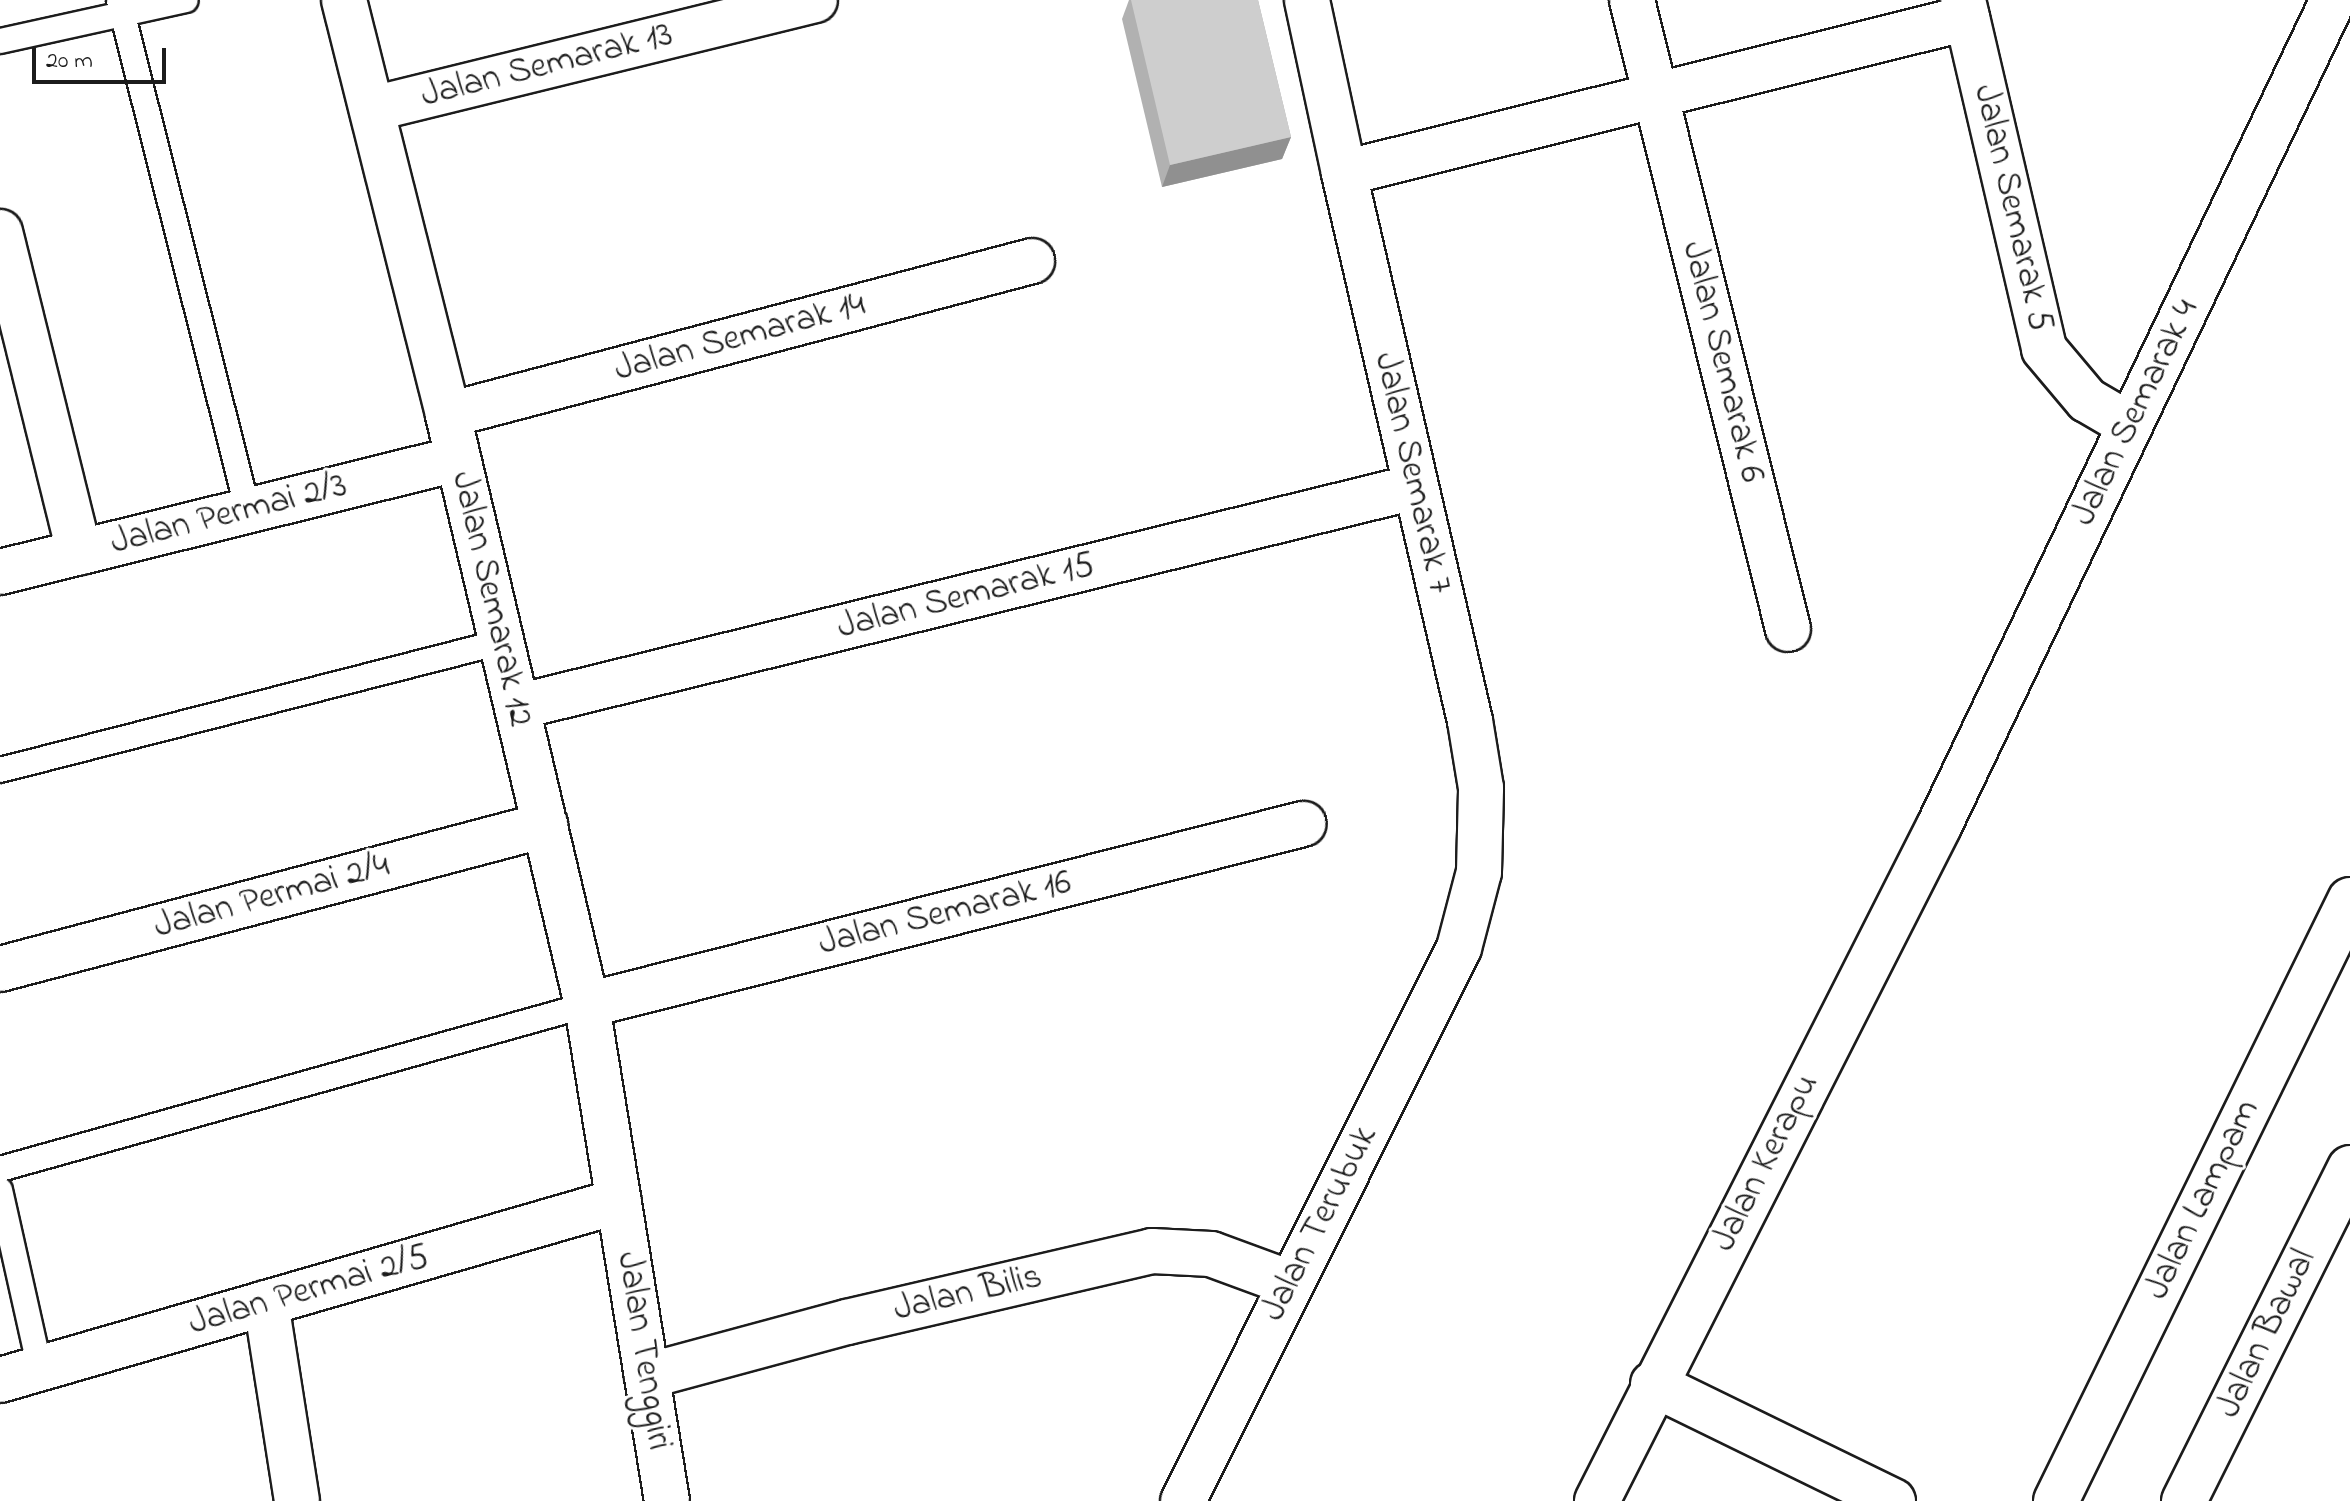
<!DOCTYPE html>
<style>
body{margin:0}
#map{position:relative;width:2350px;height:1501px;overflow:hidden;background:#fff;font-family:"Indie Flower",sans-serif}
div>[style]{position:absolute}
.roads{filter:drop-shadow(2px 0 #1c1c1c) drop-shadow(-2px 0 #1c1c1c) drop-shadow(0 2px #1c1c1c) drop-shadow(0 -2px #1c1c1c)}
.lane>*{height:24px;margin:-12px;padding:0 12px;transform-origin:12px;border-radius:12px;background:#fff}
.street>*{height:44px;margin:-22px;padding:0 22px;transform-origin:22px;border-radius:22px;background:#fff}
.wall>*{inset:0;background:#b1b1b1}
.shaded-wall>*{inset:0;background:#909090}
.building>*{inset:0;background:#cecece}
span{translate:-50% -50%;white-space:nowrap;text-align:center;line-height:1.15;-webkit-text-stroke:6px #fff;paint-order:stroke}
.street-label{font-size:36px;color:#1c1c1c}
.scale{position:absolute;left:32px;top:48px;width:134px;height:36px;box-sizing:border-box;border:4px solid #1c1c1c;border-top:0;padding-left:10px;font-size:24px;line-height:28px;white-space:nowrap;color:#1c1c1c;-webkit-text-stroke:6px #fff;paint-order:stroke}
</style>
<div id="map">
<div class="roads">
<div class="lane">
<i style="left:119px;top:0;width:527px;rotate:75.83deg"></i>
<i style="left:0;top:41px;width:190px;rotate:-12.4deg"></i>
<i style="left:0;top:770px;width:517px;rotate:-14.33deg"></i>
<i style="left:0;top:1169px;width:609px;rotate:-15.61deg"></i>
<i style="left:0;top:1190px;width:183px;rotate:77.4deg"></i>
</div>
<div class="street">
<i style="left:344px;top:0;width:428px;rotate:75.9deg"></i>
<i style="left:448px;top:415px;width:606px;rotate:76.74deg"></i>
<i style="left:587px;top:1005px;width:502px;rotate:80.84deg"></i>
<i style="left:1632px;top:0;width:648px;rotate:76.07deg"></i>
<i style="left:1963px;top:0;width:358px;rotate:76.9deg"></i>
<i style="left:2044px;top:349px;width:67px;rotate:49.9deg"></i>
<i style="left:2087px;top:400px;width:50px;rotate:30.2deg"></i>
<i style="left:372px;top:109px;width:456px;rotate:-13.8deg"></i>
<i style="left:1344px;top:173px;width:642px;rotate:-13.97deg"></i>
<i style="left:0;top:232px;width:330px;rotate:76.1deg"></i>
<i style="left:448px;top:415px;width:604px;rotate:-14.77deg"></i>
<i style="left:0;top:572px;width:472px;rotate:-13.9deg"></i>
<i style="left:517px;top:707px;width:925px;rotate:-13.77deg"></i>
<i style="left:0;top:969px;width:564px;rotate:-14.8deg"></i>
<i style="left:587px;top:1005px;width:739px;rotate:-14.19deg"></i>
<i style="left:266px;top:1303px;width:200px;rotate:81.1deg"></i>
<i style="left:647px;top:1376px;width:207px;rotate:-15.1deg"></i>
<i style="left:847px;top:1322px;width:313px;rotate:-13.1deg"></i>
<i style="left:1152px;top:1251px;width:59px;rotate:2.9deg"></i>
<i style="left:1211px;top:1254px;width:84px;rotate:20.2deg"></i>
<i style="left:0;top:1380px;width:644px;rotate:-16.13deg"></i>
<i style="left:1653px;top:1384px;width:267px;rotate:26deg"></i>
<i style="left:1183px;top:1501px;width:618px;rotate:-63.48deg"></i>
<i style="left:1459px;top:948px;width:79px;rotate:-75.3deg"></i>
<i style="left:1479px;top:872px;width:84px;rotate:-88.6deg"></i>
<i style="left:1481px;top:788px;width:68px;rotate:-99.3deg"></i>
<i style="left:1470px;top:721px;width:562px;rotate:-102.95deg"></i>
<i style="left:1344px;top:173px;width:177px;rotate:-102.1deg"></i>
<i style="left:1597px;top:1501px;width:757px;rotate:-63.13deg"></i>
<i style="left:1939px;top:826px;width:915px;rotate:-64.5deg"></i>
<i style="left:2056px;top:1501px;width:669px;rotate:-63.93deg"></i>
<i style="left:2184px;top:1501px;width:372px;rotate:-63.5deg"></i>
</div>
</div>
<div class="wall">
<i style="clip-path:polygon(1129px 0,1258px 0,1291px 137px,1282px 159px,1162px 187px,1122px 19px)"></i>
</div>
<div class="shaded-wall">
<i style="clip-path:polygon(1291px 137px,1282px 159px,1162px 187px,1170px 165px)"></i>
</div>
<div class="building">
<i style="clip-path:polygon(1131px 0,1258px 0,1291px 137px,1170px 165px)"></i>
</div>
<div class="street-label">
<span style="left:547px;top:66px;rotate:-14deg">Jalan Semarak 13</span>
<span style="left:2012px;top:208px;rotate:77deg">Jalan Semarak 5</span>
<span style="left:740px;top:338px;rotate:-15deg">Jalan Semarak 14</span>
<span style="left:1722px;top:362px;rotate:76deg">Jalan Semarak 6</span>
<span style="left:2136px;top:413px;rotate:-64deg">Jalan Semarak 4</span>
<span style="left:1412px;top:473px;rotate:77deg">Jalan Semarak 7</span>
<span style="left:229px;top:515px;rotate:-14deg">Jalan Permai 2/3</span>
<span style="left:966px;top:597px;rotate:-14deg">Jalan Semarak 15</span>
<span style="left:491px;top:599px;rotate:77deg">Jalan Semarak 12</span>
<span style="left:272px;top:897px;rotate:-15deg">Jalan Permai 2/4</span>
<span style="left:945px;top:914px;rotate:-14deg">Jalan Semarak 16</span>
<span style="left:1766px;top:1163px;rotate:-63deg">Jalan Kerapu</span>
<span style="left:2203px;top:1200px;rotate:-64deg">Jalan Lampam</span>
<span style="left:1320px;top:1224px;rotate:-63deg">Jalan Terubuk</span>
<span style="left:309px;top:1291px;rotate:-16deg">Jalan Permai 2/5</span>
<span style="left:968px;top:1294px;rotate:-13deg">Jalan Bilis</span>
<span style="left:2267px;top:1334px;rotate:-64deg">Jalan Bawal</span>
<span style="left:643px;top:1351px;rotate:81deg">Jalan Tenggiri</span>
</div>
<div class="scale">20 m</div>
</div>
